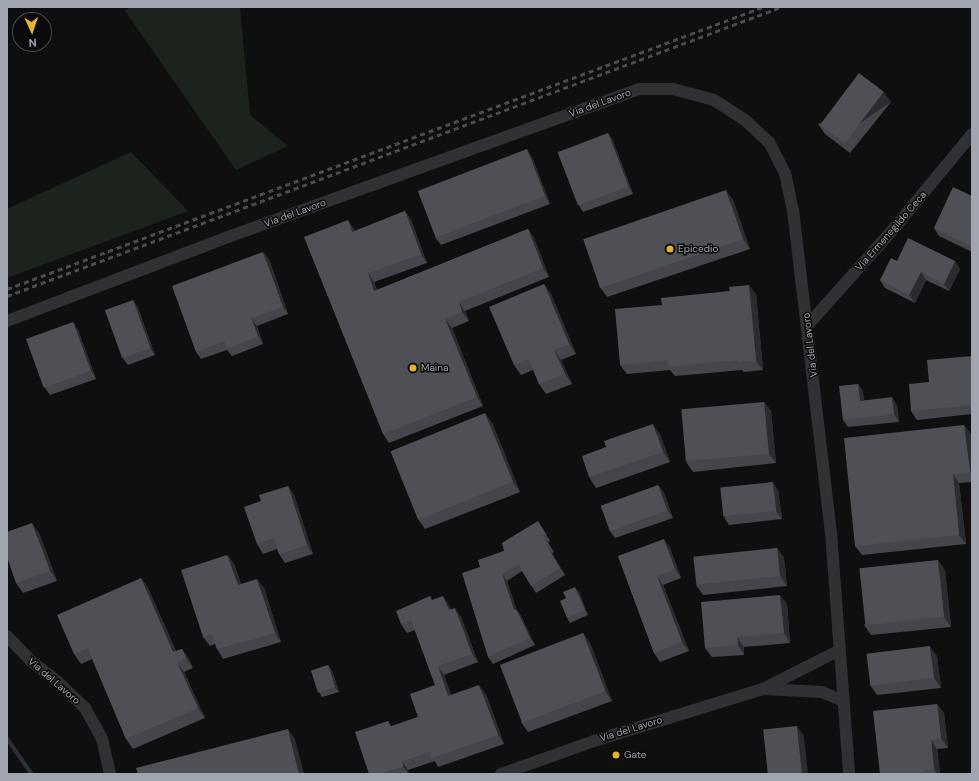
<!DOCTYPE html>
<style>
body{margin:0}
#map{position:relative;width:979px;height:781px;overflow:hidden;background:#0f0f10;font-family:"DM Sans",sans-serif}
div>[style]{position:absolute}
.green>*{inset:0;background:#1c231d}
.stream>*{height:3.5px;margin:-1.75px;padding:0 1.75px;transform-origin:1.75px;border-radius:1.75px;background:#2a3138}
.minor>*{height:12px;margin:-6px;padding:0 6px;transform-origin:6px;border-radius:6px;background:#313135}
.rail>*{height:3px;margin-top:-1.5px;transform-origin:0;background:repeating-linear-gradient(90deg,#4a4b50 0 5px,transparent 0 9px)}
.wall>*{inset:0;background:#45464b}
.shaded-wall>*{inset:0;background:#2b2c2f;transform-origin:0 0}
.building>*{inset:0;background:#4f5056;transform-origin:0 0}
.dots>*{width:11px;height:11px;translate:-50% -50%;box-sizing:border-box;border:2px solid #0a0a0b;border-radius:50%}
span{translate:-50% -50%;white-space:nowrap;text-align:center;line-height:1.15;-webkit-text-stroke:3px #0a0a0b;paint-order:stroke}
.street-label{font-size:10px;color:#a1a5b0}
.poi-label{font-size:10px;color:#a1a5b0}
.left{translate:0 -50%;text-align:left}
.frame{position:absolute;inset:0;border:8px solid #a1a5b0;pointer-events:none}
.north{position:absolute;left:12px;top:12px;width:40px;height:40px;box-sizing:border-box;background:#0a0a0b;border:1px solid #46484d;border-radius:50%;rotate:177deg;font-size:11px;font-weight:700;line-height:16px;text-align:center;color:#a1a5b0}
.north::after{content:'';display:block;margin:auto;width:14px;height:18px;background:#e5b233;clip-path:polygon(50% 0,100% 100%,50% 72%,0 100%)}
</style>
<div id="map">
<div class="green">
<i style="clip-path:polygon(130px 7px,240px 7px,250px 115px,288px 146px,236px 170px,125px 11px)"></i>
<i style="clip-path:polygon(131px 152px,188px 211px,7px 278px,7px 209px)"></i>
</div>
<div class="stream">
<i style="left:7px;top:738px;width:44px;rotate:55.2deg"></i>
</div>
<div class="minor">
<i style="left:7px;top:321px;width:236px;rotate:-20.8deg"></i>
<i style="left:228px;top:237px;width:436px;rotate:-19.8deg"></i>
<i style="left:638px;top:89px;width:35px"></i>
<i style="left:673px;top:89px;width:42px;rotate:15deg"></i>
<i style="left:714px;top:100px;width:37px;rotate:33deg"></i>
<i style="left:745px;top:120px;width:33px;rotate:43deg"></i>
<i style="left:769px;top:142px;width:35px;rotate:63deg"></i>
<i style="left:785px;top:173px;width:38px;rotate:78deg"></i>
<i style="left:793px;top:210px;width:325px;rotate:83.3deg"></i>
<i style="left:831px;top:533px;width:242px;rotate:85.7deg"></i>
<i style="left:807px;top:326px;width:134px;rotate:-48.3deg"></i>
<i style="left:896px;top:226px;width:119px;rotate:-50.4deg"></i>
<i style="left:7px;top:636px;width:35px;rotate:46deg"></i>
<i style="left:31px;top:661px;width:33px;rotate:38deg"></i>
<i style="left:57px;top:681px;width:39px;rotate:44deg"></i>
<i style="left:85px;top:708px;width:35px;rotate:61deg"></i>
<i style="left:102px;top:739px;width:36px;rotate:77deg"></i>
<i style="left:764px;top:689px;width:58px;rotate:3deg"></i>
<i style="left:822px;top:692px;width:23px;rotate:23deg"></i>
<i style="left:501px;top:774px;width:102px;rotate:-19.5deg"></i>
<i style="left:597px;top:740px;width:174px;rotate:-17.1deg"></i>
<i style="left:763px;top:689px;width:84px;rotate:-26.9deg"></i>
</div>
<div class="rail">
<i style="left:7px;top:289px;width:807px;rotate:-20.46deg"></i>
<i style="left:7px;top:296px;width:826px;rotate:-20.47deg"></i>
</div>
<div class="wall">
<i style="clip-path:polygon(891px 102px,850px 153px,825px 134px,818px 124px)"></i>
<i style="clip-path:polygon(608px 133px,613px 141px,633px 194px,583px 212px,578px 204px)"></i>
<i style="clip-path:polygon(532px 157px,550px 204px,441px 245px,435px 237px)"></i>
<i style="clip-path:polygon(972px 196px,972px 252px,939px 236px,934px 228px)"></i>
<i style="clip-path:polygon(733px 200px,750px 249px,607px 297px,600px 287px)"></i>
<i style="clip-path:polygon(405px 211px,411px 220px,427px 263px,374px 282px,377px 290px,528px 229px,534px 238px,549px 277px,465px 311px,469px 321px,452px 328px,483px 406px,389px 443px,383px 434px,348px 220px,355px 231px)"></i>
<i style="clip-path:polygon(269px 259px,288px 314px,257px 326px,263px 344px,232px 356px,227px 350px,201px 359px,196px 352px)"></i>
<i style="clip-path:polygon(897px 261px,955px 261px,960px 269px,949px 291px,926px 280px,915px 303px,885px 288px,880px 280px)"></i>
<i style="clip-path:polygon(544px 284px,551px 294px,576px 354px,561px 360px,572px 384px,546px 394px,539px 384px,533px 370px,521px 375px,514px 365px)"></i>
<i style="clip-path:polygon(756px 294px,763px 370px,744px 372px,742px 370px,675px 376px,670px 370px,627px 374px,620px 365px)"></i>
<i style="clip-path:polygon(133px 300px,138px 308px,155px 355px,128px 365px,123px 358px)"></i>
<i style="clip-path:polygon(73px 322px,78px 330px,96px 379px,50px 395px,45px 388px)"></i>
<i style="clip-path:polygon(972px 356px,972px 414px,917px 420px,911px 411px,929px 382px)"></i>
<i style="clip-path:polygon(858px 384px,863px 392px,864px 400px,897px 405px,899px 422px,848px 427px,843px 420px)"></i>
<i style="clip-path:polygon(764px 402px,771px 411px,776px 463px,693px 472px,686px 462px)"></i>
<i style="clip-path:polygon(492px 423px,520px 492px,425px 529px,418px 519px)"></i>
<i style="clip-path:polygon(964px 425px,971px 434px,972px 443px,972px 482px,959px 483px,966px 544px,862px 555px,855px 546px)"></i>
<i style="clip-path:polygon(660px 434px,670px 462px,596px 488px,589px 477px)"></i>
<i style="clip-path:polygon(658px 485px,664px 493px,673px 518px,615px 538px,610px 531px)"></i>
<i style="clip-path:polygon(288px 486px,294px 495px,313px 554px,285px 563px,279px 554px,277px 549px,263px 554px,257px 544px,261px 501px)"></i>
<i style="clip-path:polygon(778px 490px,782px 519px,729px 525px,724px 517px)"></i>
<i style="clip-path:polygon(543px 529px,550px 541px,548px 542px,554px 552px,552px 553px,565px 575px,536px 593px,522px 571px,507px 581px,516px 609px,521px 616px,535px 645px,493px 664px,488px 657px,480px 567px,504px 551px)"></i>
<i style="clip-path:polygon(39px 533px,57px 581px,23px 593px,16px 583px)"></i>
<i style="clip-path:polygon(670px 548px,681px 578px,663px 585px,689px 651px,660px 662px,654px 653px,618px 556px)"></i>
<i style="clip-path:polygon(777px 548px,784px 558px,787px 586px,703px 595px,696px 585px)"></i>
<i style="clip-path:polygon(227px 555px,234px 564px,241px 584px,264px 588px,281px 642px,223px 659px,217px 649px,215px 644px,210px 646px,203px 637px)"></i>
<i style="clip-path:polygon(945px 570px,951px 627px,871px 635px,864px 625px)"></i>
<i style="clip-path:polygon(141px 578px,148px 588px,176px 651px,182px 649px,189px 659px,193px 668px,184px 672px,205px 718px,133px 749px,126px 739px,92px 659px,81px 664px,74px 654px)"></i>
<i style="clip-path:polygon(579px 592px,588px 615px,570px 623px,567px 618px)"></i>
<i style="clip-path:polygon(433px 600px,449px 605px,451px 610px,461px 617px,478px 662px,444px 675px,451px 695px,486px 694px,504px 744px,438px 767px,435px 761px,408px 770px,409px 774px,369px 774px,388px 721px,391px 726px,418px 717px,435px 685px,415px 630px,407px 633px,401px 624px)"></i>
<i style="clip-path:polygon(787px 604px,790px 643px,744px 647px,744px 655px,712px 657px,705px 648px)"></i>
<i style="clip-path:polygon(583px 633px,590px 643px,612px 701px,528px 732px,521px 722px)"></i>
<i style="clip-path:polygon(937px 656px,941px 688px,877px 695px,870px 685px)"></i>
<i style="clip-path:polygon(328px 665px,332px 671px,339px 692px,322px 697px,319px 692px)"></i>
<i style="clip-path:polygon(937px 704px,944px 713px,948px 748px,937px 749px,940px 774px,880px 774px)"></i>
</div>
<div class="shaded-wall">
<i style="left:884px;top:92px;width:12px;height:65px;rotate:55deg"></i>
<i style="clip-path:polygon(608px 133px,613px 141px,633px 194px,628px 186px)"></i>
<i style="clip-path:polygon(527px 149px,532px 157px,550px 204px,545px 196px)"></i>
<i style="clip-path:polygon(726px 190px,733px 200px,750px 249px,743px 239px)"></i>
<i style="clip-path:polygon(405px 211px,411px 220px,427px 263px,421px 254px)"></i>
<i style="clip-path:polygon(348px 220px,354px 229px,359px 241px,352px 232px)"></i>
<i style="clip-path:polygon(528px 229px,534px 238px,549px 277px,543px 268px)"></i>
<i style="clip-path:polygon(263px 252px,269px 259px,288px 314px,283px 307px)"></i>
<i style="clip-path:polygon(955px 261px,960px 269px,949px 291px,944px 284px)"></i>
<i style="clip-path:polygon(921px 272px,926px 280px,915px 303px,909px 295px)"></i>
<i style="clip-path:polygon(368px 273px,374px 282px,380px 299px,374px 291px)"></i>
<i style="clip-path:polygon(544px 284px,551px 294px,576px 354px,569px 344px)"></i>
<i style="clip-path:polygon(749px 285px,756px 294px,763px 370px,756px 361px)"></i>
<i style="clip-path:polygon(133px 300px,138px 308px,155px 355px,150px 348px)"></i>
<i style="clip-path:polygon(459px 302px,465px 311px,469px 321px,462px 312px)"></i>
<i style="clip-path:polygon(251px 318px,257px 326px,263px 344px,258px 336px)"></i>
<i style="clip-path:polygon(445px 319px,452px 328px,483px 406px,477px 397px)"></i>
<i style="clip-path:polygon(73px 322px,78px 330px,96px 379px,91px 371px)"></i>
<i style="clip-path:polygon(554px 350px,561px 360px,572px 384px,565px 374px)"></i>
<i style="clip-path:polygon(858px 384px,863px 392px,865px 408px,860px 401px)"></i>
<i style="clip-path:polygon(892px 397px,897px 405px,899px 422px,894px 414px)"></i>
<i style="clip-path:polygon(764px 402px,771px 411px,776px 463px,769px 454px)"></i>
<i style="clip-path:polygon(485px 413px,492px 423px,520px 492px,513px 482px)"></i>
<i style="clip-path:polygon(653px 424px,660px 434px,670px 462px,663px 452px)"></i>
<i style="clip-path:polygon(964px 425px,971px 434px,972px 443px,972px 475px,970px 472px)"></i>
<i style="clip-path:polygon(953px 474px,959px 483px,966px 544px,959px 535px)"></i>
<i style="clip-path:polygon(773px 482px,778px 490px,782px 519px,776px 511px)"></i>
<i style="clip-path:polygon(658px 485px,664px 493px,673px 518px,667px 510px)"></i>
<i style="clip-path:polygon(288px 486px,294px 495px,313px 554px,307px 545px)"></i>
<i style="clip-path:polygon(32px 523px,39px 533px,57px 581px,50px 571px)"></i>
<i style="clip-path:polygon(543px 535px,548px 542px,554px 552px,549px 545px)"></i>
<i style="clip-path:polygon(664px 539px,670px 548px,681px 578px,675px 569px)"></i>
<i style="clip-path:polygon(547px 546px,552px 553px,565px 575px,560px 568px)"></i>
<i style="clip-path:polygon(777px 548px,784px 558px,787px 586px,780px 576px)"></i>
<i style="clip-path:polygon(227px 555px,234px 564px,244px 594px,238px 585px)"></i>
<i style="clip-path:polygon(938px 560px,945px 570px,951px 627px,944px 617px)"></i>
<i style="clip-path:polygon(502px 574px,507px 581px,519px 617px,514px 610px)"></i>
<i style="clip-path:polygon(657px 576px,663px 585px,689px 651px,682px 642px)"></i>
<i style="clip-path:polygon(141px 578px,148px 588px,180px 661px,173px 652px)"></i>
<i style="clip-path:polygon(257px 579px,264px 588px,281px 642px,275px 633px)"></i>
<i style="clip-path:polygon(575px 587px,579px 592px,588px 615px,585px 610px)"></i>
<i style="clip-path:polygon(780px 595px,787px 604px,790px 643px,784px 633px)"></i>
<i style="clip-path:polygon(443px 596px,449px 605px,455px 619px,449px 610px)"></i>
<i style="clip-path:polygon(455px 608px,461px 617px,478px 662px,472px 654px)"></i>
<i style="clip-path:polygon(516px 609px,521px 616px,535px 645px,530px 638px)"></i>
<i style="clip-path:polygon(583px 633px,590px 643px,612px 701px,605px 691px)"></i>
<i style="clip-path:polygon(737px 637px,744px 647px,744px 655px,738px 645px)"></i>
<i style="clip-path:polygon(930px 646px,937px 656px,941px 688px,934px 678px)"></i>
<i style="clip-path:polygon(182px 649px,189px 659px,193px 668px,186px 658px)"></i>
<i style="clip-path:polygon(177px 662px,184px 672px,205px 718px,198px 708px)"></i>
<i style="clip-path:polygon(328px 665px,332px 671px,339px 692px,335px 687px)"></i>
<i style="clip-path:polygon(438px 666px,444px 675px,454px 705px,448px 696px)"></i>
<i style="clip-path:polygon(479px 685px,486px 694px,504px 744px,498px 735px)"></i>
<i style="clip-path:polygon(937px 704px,944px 713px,948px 748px,941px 738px)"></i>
<i style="clip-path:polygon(797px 726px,804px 736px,808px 774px,802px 774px)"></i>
<i style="clip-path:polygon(288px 729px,295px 739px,304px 774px,299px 774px)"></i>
<i style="clip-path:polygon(931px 740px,937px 749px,940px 774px,937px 774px,934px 769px)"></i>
<i style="clip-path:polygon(402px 761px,408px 770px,409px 774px,403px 766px)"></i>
</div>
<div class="building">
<i style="left:859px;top:73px;width:31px;height:65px;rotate:37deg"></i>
<i style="left:608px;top:133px;width:57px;height:54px;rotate:69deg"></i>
<i style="left:527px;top:149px;width:50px;height:117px;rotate:69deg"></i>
<i style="clip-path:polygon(953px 187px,972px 196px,972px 247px,934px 228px)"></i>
<i style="left:726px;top:190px;width:52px;height:151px;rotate:71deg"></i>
<i style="clip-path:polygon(405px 211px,421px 254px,368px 273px,374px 291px,528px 229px,543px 268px,459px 302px,462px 312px,445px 319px,477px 397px,383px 434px,304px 237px,348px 220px,352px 232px)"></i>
<i style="clip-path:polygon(908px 238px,955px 261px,944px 284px,921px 272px,909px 295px,880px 280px,891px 258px,897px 261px)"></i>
<i style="clip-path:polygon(263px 252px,283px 307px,251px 318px,258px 336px,227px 349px,224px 341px,196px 352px,172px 286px)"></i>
<i style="clip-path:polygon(544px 284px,569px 344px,554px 350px,565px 374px,539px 384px,529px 359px,514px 365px,489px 307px)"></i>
<i style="clip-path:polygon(749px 285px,756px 361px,737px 362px,737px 360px,668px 367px,668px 360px,620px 365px,615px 309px,662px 305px,661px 298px,730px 291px,729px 287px)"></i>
<i style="left:133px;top:300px;width:51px;height:30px;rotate:70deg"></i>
<i style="left:73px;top:322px;width:52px;height:50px;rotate:70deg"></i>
<i style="clip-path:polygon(972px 356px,972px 405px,911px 411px,909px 384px,929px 382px,927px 360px)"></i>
<i style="clip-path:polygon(858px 384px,860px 401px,892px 397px,894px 414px,843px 420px,839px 386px)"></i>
<i style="left:764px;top:402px;width:52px;height:83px;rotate:85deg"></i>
<i style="left:485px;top:413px;width:74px;height:102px;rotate:68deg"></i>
<i style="clip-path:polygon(653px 424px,663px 452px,589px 477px,582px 456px,606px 447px,604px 441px)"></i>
<i style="clip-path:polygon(964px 425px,970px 472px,953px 474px,959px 535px,855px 546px,844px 438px)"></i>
<i style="left:773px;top:482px;width:29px;height:53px;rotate:84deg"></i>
<i style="left:658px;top:485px;width:27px;height:61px;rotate:70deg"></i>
<i style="clip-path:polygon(288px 486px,307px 545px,279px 554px,274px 538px,257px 544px,244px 507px,261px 501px,259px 495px)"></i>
<i style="clip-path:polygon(538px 521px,546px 534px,543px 535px,549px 545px,547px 546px,560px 568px,531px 586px,518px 564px,502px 574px,514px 610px,516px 609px,530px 638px,488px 657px,462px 573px,480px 567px,478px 560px,504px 551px,502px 543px)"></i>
<i style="clip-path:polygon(32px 523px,50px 571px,16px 583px,7px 557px,7px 532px)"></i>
<i style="clip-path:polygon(664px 539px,675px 569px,657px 576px,682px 642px,654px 653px,618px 556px)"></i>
<i style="left:777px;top:548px;width:28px;height:84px;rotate:84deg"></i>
<i style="clip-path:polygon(227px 555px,238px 585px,257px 579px,275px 633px,217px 649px,212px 634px,203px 637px,181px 570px)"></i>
<i style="left:938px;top:560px;width:57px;height:79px;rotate:84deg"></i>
<i style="clip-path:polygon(141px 578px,173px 652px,182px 649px,186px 658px,177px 662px,198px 708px,126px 739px,88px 648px,74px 654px,57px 615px)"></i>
<i style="clip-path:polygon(575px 587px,585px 610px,567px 618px,560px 601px,566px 598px,563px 592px)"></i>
<i style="clip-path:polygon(780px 595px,784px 633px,737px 637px,738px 645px,705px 648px,701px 602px)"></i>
<i style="clip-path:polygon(430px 596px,432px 600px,443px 596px,449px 610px,455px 608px,472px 654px,438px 666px,448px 696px,479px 685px,498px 735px,432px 758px,430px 752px,402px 761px,403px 766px,379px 774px,369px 774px,355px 732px,388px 721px,390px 727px,418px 717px,410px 694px,435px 685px,411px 620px,401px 624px,396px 611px)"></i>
<i style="left:583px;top:633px;width:62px;height:89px;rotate:69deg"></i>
<i style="left:930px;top:646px;width:32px;height:64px;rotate:83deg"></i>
<i style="left:328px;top:665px;width:23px;height:18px;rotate:72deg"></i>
<i style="clip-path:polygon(937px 704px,941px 738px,931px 740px,934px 769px,923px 770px,924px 774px,880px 774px,873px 711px)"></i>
<i style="left:797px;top:726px;width:48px;height:34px;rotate:84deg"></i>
<i style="clip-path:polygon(288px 729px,299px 774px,138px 774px,136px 768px)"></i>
</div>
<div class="dots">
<i style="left:670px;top:249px;background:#e5b233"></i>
<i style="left:413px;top:368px;background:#e5b233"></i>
<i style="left:616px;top:755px;background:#e5b233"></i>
</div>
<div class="street-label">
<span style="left:600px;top:103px;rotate:-20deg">Via del Lavoro</span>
<span style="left:295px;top:213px;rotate:-20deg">Via del Lavoro</span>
<span style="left:891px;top:231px;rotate:-49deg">Via Ermenegildo Ceca</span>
<span style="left:810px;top:345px;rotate:-97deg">Via del Lavoro</span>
<span style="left:54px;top:681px;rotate:41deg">Via del Lavoro</span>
<span style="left:631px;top:729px;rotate:-17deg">Via del Lavoro</span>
</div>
<div class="poi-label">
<span class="left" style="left:678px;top:249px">Epicedio</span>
<span class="left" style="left:421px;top:368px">Maina</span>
<span class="left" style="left:624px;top:755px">Gate</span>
</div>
<div class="frame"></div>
<div class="north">N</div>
</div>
